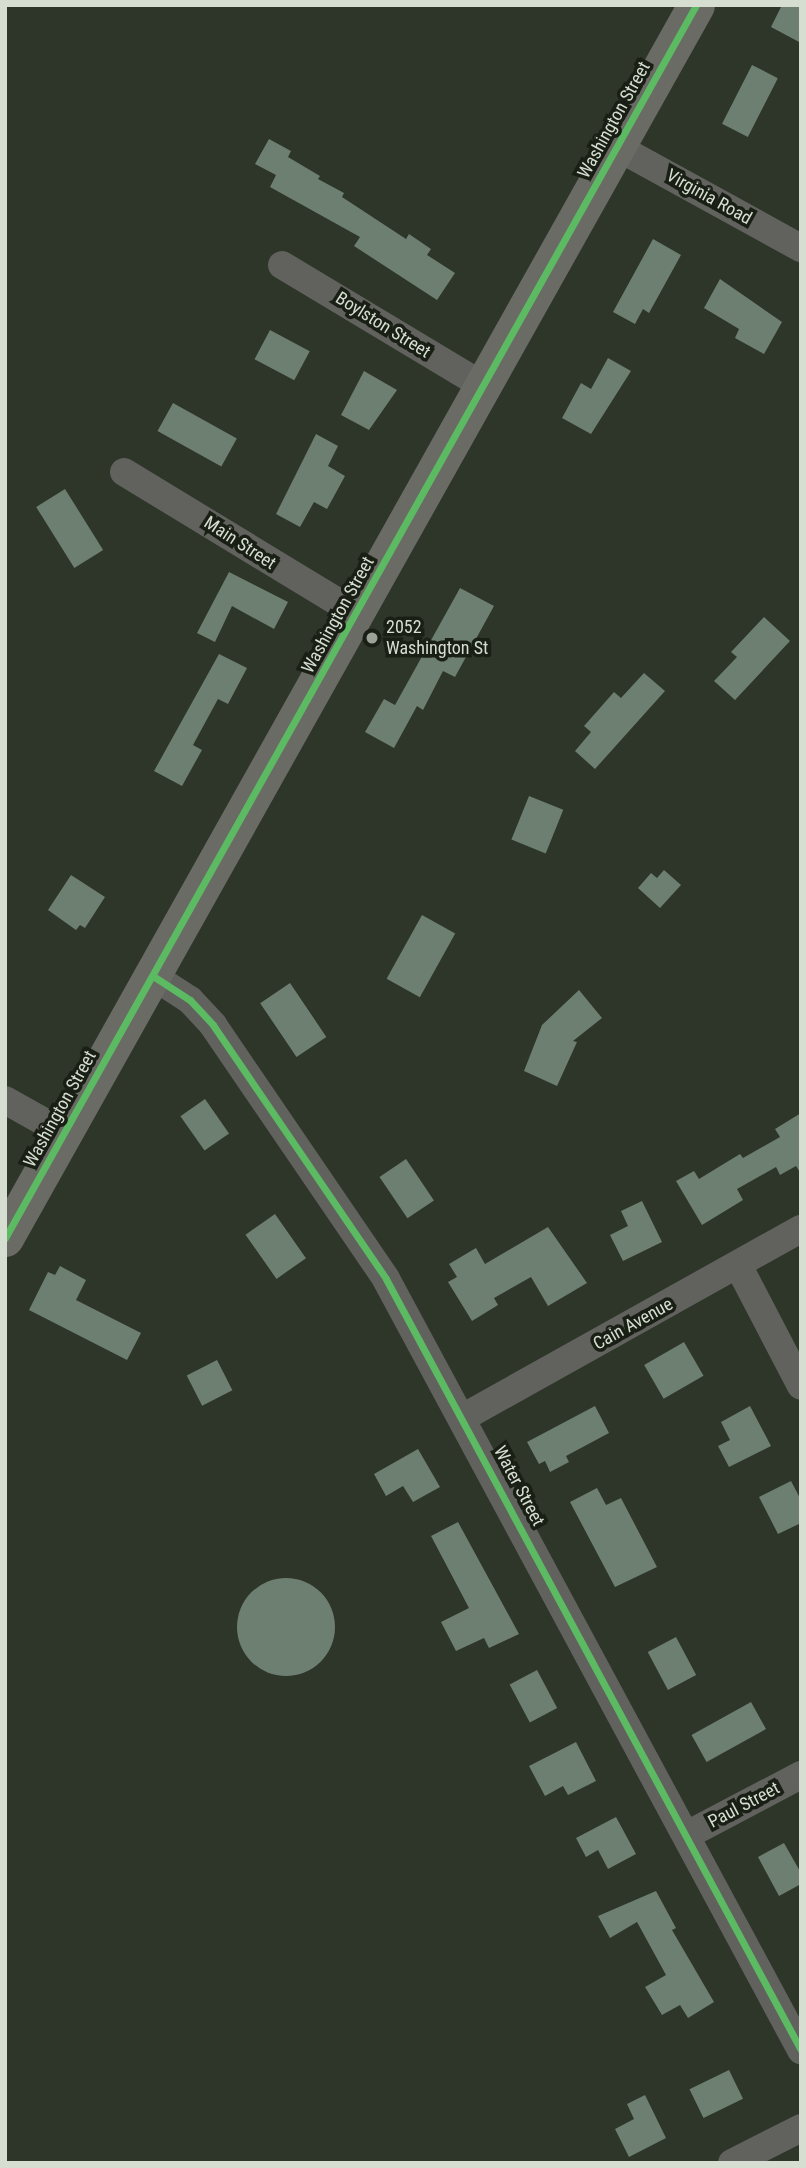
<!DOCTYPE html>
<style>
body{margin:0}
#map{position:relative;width:806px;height:2168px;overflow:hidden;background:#2e3529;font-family:"Roboto Condensed",sans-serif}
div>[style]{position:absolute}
.building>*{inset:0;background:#6c7f70;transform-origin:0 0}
.round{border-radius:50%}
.minor>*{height:28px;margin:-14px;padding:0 14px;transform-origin:14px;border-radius:14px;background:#61625e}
.major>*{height:37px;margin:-18.5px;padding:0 18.5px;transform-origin:18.5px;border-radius:18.5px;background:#6a6b65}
.cycleway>*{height:7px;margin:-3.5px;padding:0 3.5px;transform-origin:3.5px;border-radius:3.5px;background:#5cba63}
.dots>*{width:19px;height:19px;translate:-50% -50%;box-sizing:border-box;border:4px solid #191f15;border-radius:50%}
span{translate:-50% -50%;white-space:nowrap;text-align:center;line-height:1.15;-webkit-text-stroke:7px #191f15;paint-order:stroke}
.street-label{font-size:18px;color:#d6ded1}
.poi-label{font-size:18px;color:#d6ded1}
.left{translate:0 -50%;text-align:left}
.frame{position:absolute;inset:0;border:7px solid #d6ded1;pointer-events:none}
</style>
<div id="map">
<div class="building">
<i style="clip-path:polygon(782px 5px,801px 5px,801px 43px,771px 27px)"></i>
<i style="left:752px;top:65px;width:29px;height:66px;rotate:27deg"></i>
<i style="clip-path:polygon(269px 139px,291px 151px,288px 157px,320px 176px,318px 179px,344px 193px,342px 197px,406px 239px,409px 234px,431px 249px,427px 255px,455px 273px,437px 300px,354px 246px,360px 237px,270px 187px,276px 175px,255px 164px)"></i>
<i style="clip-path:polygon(653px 239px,681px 255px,649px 313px,643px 309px,635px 324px,613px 312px)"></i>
<i style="clip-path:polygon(720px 279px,782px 322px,764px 354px,735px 338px,739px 329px,704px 308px)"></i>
<i style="left:270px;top:330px;width:45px;height:33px;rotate:28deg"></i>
<i style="clip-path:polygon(608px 358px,631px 371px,591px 434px,562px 418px,581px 383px,591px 389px)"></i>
<i style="clip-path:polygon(364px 371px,397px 390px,369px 430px,341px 415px)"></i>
<i style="left:173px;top:403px;width:73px;height:32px;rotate:29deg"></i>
<i style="clip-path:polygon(316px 434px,338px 446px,328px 466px,345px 476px,327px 509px,314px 502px,300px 527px,276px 514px)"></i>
<i style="left:65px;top:489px;width:72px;height:34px;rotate:58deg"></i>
<i style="clip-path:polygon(229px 572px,288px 602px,274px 629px,232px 606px,215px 642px,197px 633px)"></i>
<i style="clip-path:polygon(460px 588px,494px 606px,455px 677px,443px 671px,423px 710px,417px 706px,394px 748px,365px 732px,384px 699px,395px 705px)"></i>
<i style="clip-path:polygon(764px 617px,790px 641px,735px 700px,714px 681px,737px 657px,731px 652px)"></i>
<i style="clip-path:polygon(219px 654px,247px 668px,228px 704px,218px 699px,193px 745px,202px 750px,182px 786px,154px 771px)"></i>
<i style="clip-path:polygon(644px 673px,665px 691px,595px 769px,575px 751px,591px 732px,584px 726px,614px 692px,621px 698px)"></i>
<i style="left:529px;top:796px;width:37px;height:47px;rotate:22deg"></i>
<i style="clip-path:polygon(664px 870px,681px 885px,660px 908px,638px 888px,651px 873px,657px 878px)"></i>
<i style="clip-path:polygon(71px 875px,105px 897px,85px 928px,80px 925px,76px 930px,48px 910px)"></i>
<i style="left:422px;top:915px;width:38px;height:73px;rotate:29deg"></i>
<i style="left:290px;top:983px;width:65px;height:36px;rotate:56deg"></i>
<i style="clip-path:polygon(579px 990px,602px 1018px,573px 1041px,577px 1042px,557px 1086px,524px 1071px,542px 1025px)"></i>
<i style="left:205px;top:1099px;width:42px;height:30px;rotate:55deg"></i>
<i style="clip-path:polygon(801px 1113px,801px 1174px,796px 1166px,780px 1175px,776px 1167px,737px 1189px,743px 1200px,702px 1225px,676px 1181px,694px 1171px,699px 1179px,740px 1154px,743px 1158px,780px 1137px,775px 1129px)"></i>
<i style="left:406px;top:1159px;width:50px;height:32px;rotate:56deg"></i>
<i style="clip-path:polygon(642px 1201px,662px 1242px,623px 1261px,610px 1235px,628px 1226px,621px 1211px)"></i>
<i style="left:275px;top:1214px;width:54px;height:36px;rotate:55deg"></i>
<i style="clip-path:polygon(548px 1227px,587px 1283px,548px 1306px,531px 1277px,494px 1298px,498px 1305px,472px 1321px,448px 1282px,457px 1277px,449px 1264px,476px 1248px,485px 1264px)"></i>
<i style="clip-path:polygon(60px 1266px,86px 1280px,76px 1300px,141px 1333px,127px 1360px,29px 1310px,48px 1272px,55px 1275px)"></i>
<i style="left:684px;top:1342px;width:39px;height:46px;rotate:60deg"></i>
<i style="left:217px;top:1360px;width:34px;height:34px;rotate:63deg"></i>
<i style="clip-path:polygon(595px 1406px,609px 1433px,566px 1456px,569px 1462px,550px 1472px,545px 1461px,539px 1464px,527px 1442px)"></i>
<i style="clip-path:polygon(750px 1406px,771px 1446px,729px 1467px,718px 1446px,730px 1440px,721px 1422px)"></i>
<i style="clip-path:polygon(418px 1449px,440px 1487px,413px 1502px,403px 1486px,386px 1496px,374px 1474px)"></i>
<i style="clip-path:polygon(791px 1481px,801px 1500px,801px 1523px,778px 1534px,759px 1497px)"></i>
<i style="clip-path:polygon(597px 1488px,606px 1505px,621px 1498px,657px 1567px,615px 1587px,570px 1502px)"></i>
<i style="clip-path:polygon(458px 1522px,519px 1634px,489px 1648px,484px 1638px,456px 1651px,441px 1622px,469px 1608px,431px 1536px)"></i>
<i class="round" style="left:237px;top:1578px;width:98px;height:98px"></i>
<i style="left:676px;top:1637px;width:43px;height:32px;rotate:62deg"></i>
<i style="left:537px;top:1670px;width:43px;height:31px;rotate:62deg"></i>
<i style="left:751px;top:1702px;width:31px;height:68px;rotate:61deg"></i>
<i style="clip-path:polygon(576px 1742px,596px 1781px,568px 1795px,563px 1786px,545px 1796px,529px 1766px)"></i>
<i style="clip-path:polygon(616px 1817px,636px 1854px,608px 1869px,598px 1850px,586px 1857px,576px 1838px)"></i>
<i style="clip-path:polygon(784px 1843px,801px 1873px,801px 1884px,779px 1896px,758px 1857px)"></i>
<i style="clip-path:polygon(656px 1891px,676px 1928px,672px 1930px,714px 2002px,688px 2018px,680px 2005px,662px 2015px,645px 1987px,666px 1975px,637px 1922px,610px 1938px,598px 1916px)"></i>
<i style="left:729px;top:2070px;width:32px;height:44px;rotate:64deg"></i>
<i style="clip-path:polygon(645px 2095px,666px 2138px,629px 2157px,615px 2129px,634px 2119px,627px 2104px)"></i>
</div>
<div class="minor">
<i style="left:617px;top:147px;width:210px;rotate:28.8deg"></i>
<i style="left:282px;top:265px;width:235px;rotate:31deg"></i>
<i style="left:124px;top:472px;width:271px;rotate:31.3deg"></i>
<i style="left:153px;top:976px;width:44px;rotate:33deg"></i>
<i style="left:190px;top:1000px;width:34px;rotate:47deg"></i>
<i style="left:213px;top:1025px;width:307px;rotate:55.7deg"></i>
<i style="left:386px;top:1279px;width:876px;rotate:61.71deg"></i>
<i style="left:5px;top:1100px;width:68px;rotate:29.2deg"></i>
<i style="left:738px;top:1265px;width:136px;rotate:62.5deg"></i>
<i style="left:464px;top:1417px;width:386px;rotate:-29.2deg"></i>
<i style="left:687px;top:1835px;width:129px;rotate:-27.8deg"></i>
<i style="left:732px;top:2163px;width:77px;rotate:-26.9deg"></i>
</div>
<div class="major">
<i style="left:5px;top:1238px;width:1413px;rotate:-60.73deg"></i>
</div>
<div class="cycleway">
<i style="left:153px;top:976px;width:44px;rotate:33deg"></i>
<i style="left:190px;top:1000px;width:34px;rotate:47deg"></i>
<i style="left:213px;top:1025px;width:307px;rotate:55.7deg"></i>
<i style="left:386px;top:1279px;width:876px;rotate:61.71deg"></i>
<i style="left:5px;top:1238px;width:1413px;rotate:-60.73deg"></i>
</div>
<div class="dots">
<i style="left:372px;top:638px;background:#9ba396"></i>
</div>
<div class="street-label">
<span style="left:614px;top:120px;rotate:-61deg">Washington Street</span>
<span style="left:709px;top:197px;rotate:29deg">Virginia Road</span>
<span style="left:383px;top:325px;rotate:32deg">Boylston Street</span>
<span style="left:240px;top:543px;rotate:33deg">Main Street</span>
<span style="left:338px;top:615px;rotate:-61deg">Washington Street</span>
<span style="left:60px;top:1109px;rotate:-61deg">Washington Street</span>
<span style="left:633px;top:1324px;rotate:-29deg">Cain Avenue</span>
<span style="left:519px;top:1486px;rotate:62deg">Water Street</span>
<span style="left:744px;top:1805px;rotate:-28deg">Paul Street</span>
</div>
<div class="poi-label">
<span class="left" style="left:386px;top:638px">2052<br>Washington St</span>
</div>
<div class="frame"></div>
</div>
